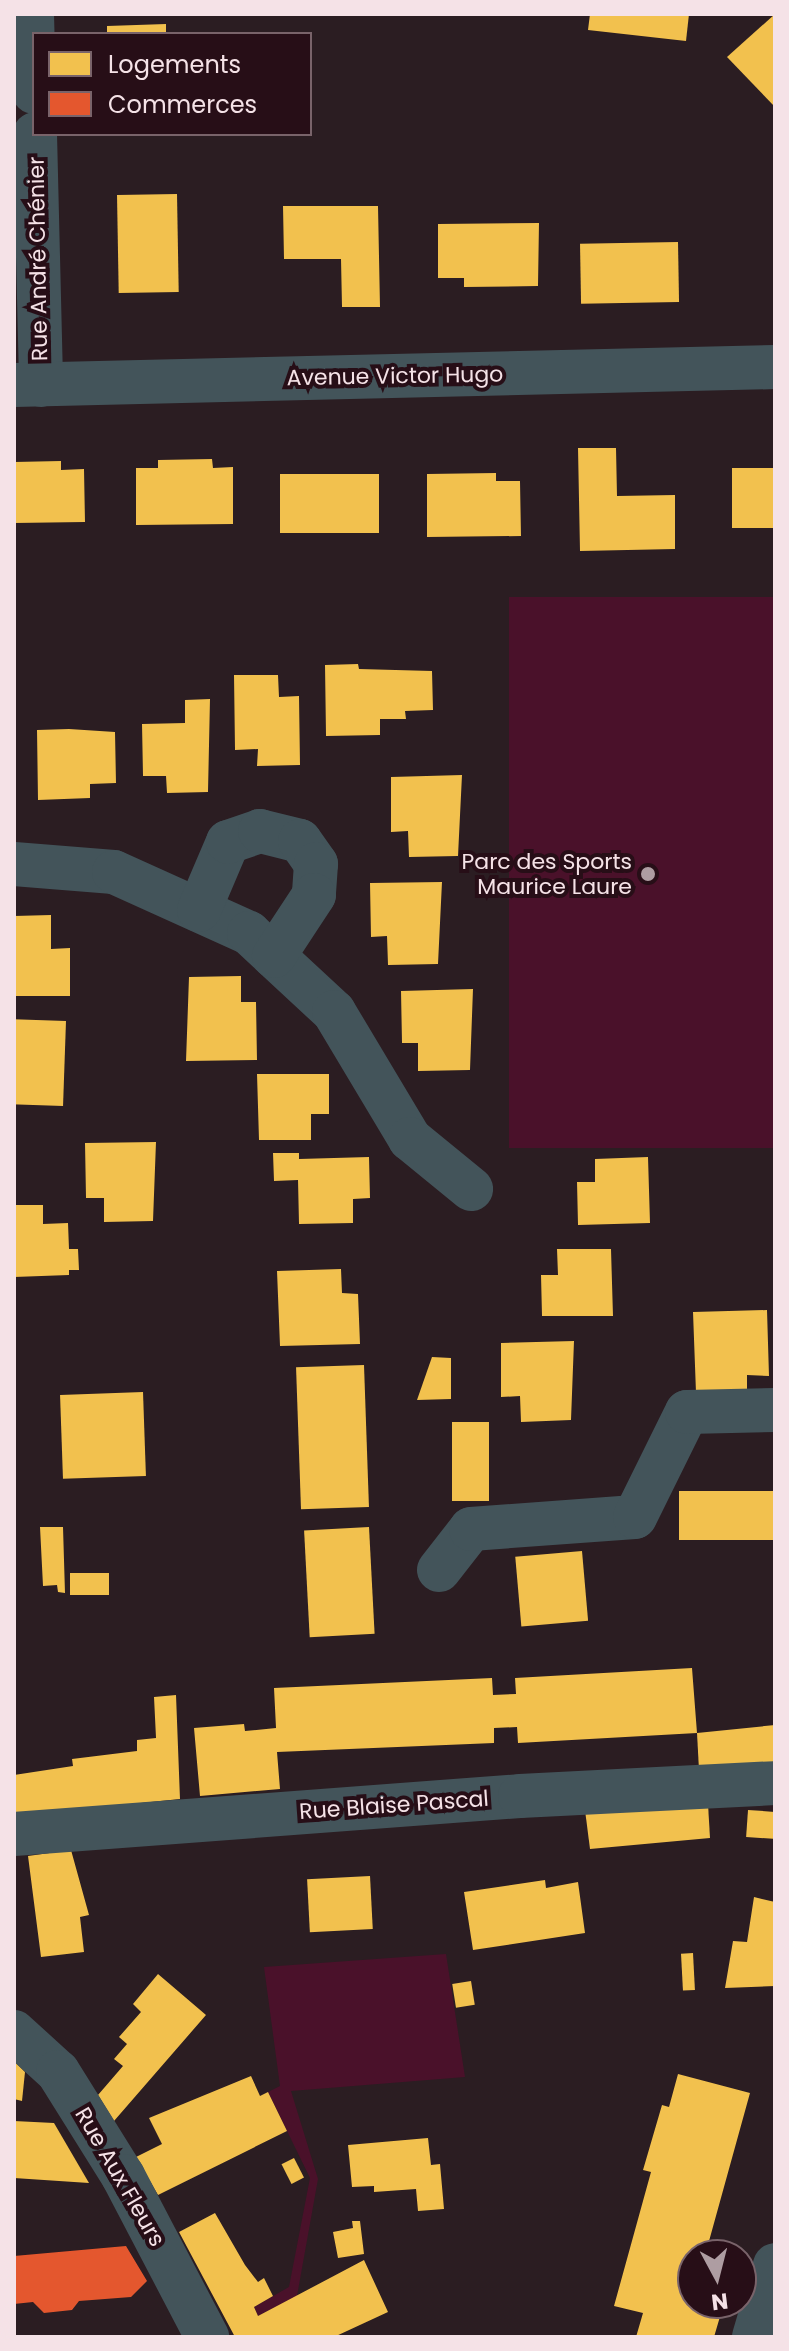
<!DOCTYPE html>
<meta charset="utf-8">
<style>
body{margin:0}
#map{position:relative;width:789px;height:2351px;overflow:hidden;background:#2b1d22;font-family:Poppins,sans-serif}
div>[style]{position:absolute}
.green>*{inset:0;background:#4a112a;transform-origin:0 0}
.homes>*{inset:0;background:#f2c14e;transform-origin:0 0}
.shops>*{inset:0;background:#e4572e}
.minor>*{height:44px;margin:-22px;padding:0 22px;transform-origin:22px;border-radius:22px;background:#43545a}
.dots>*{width:22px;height:22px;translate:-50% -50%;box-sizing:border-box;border:4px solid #270e17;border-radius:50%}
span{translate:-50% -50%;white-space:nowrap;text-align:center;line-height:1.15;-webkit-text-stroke:8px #270e17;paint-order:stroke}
.street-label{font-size:22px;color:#f5e2e7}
.poi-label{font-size:22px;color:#f5e2e7}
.right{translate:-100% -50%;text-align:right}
.frame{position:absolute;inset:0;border:16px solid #f5e2e7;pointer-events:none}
.legend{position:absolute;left:32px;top:32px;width:280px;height:104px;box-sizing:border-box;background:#270e17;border:2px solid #79636a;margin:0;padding:10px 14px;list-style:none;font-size:24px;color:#f5e2e7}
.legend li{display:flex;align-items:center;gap:16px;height:40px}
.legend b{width:40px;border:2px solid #79636a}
.north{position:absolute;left:677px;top:2239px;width:80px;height:80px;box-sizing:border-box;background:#270e17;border:2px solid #79636a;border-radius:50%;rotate:173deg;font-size:22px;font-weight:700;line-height:32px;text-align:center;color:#f5e2e7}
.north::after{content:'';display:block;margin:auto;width:28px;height:36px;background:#ae9da2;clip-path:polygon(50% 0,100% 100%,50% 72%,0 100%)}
</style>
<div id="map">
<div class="green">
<i style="left:775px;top:597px;width:551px;height:266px;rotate:90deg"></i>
<i style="clip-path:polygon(446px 1954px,465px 2077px,291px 2091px,318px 2179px,297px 2296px,258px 2316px,254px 2307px,289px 2287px,310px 2178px,268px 2092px,280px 2086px,264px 1967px)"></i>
</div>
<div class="homes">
<i style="clip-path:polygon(590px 14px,689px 14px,686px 41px,588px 30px)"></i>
<i style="clip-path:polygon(775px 14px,775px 107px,727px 57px)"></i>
<i style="clip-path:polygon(166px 24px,166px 34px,107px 34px,107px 26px)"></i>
<i style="left:177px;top:194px;width:98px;height:60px;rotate:89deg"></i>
<i style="clip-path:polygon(283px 206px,378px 206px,380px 307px,342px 307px,341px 259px,284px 259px)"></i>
<i style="clip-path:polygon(539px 223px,538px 286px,464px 287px,464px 278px,438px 278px,438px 224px)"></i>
<i style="left:678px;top:242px;width:60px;height:98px;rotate:89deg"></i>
<i style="clip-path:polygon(578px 448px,616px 448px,617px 496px,675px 495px,675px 549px,580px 551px)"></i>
<i style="clip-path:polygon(212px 459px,213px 468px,233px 467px,233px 524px,136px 525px,136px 468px,158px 468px,158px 460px)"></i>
<i style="clip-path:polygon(61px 461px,61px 470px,84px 469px,85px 522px,14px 523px,14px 462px)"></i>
<i style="left:732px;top:468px;width:43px;height:60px"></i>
<i style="clip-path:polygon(496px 473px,496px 481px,520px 481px,521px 536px,427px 537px,427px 474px)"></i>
<i style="left:379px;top:474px;width:59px;height:99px;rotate:90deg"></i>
<i style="clip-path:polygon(358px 664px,359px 669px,432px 671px,433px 710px,405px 711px,406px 719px,380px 719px,380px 735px,326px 736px,325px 665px)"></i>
<i style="clip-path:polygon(234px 675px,278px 675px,279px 697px,299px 696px,300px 765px,257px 766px,258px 749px,235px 750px)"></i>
<i style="clip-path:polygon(210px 699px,208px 792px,167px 793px,166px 776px,143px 776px,142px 724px,185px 723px,185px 700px)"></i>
<i style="clip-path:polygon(69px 729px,115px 732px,116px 783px,90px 784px,90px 798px,38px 800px,37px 730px)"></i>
<i style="clip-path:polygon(462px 775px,458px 856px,409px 857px,408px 831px,391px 832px,391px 777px)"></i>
<i style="clip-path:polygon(442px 882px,438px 964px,388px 965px,387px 936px,371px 937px,370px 883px)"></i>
<i style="clip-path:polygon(51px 915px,51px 949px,70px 948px,70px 996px,14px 996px,14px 916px)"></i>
<i style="clip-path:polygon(241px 976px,241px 1002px,256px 1002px,257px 1060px,186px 1061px,189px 977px)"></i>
<i style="clip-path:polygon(473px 989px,470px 1070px,418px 1071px,418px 1043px,402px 1043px,401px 991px)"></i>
<i style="left:66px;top:1021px;width:85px;height:52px;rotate:92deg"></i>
<i style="clip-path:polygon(257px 1074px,329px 1074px,329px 1114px,311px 1114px,311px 1140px,259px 1140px)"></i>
<i style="clip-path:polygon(156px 1142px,153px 1221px,104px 1222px,104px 1198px,86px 1198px,85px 1143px)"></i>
<i style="clip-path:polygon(273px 1153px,299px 1153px,299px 1159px,369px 1157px,370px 1198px,353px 1199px,353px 1223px,299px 1224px,298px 1180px,274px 1181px)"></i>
<i style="clip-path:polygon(648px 1157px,650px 1223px,578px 1225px,577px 1182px,595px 1182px,595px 1159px)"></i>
<i style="clip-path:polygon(14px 1205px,43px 1205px,43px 1224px,68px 1223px,69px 1249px,78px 1249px,79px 1270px,69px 1270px,69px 1275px,14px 1277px)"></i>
<i style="clip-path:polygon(557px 1249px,611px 1249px,613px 1316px,542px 1316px,541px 1275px,558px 1275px)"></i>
<i style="clip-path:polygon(341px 1269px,342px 1293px,358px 1294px,360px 1344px,280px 1346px,277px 1271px)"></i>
<i style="clip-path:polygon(767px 1310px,769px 1376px,747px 1375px,747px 1391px,696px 1393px,693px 1312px)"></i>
<i style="clip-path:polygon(574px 1341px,571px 1420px,521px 1422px,520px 1396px,501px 1397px,501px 1343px)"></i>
<i style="clip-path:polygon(432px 1357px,451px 1358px,451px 1399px,417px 1400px)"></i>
<i style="left:364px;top:1365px;width:142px;height:68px;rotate:88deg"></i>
<i style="left:143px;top:1392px;width:84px;height:83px;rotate:88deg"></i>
<i style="left:489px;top:1422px;width:79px;height:37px;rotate:90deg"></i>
<i style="left:775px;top:1491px;width:49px;height:96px;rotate:90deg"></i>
<i style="clip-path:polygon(40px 1527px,63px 1527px,65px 1593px,58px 1592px,57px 1585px,43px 1586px)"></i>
<i style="left:369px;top:1527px;width:107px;height:65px;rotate:87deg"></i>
<i style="left:582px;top:1551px;width:70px;height:67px;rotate:85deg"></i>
<i style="left:70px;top:1573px;width:39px;height:22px"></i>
<i style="clip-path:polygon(692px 1668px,697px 1733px,518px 1743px,517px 1727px,494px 1728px,494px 1743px,277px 1752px,280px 1789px,200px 1796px,194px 1728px,244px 1724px,245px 1731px,276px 1728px,274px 1688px,492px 1678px,493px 1695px,516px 1694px,515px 1678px)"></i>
<i style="clip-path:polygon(176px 1695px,180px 1799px,14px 1816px,14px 1775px,73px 1766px,72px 1759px,137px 1751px,137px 1740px,156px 1738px,154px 1697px)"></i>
<i style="clip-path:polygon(775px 1725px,775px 1767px,699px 1770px,697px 1733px)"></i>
<i style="clip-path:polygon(708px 1804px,710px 1838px,590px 1849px,585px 1810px)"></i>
<i style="left:748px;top:1810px;width:27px;height:27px;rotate:4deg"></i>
<i style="clip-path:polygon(71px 1850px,89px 1915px,80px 1917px,84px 1952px,41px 1957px,28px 1856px)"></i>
<i style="left:370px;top:1876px;width:53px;height:63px;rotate:87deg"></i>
<i style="clip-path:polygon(545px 1880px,546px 1888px,578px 1882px,585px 1933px,473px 1950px,464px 1892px)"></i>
<i style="clip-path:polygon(754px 1897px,775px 1902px,775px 1986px,725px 1988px,733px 1941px,747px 1942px)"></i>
<i style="left:693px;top:1953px;width:37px;height:12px;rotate:87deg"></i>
<i style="clip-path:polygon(158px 1974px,206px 2015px,114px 2121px,98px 2095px,123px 2066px,114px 2059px,127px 2044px,119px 2037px,141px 2012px,133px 2004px)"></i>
<i style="left:471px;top:1981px;width:24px;height:19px;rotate:81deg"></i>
<i style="clip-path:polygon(14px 2061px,25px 2072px,22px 2101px,14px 2099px)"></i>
<i style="clip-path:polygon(678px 2074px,750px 2093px,706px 2252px,713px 2255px,693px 2255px,693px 2303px,724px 2303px,714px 2337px,636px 2337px,643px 2313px,614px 2306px,651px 2172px,643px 2170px,662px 2105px,669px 2107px)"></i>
<i style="clip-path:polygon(251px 2076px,260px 2096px,268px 2092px,287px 2131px,158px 2195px,136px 2157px,162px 2144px,149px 2118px)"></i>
<i style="clip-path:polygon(14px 2121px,54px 2123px,89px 2183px,14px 2178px)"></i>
<i style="clip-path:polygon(428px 2138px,431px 2165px,440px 2164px,444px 2209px,418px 2211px,416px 2189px,374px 2192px,374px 2186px,352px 2187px,348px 2145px)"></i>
<i style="left:294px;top:2158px;width:22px;height:14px;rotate:63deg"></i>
<i style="clip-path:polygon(215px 2213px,245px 2265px,258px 2282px,264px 2278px,273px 2296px,254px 2307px,258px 2316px,364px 2260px,388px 2312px,334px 2337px,235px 2337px,179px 2232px)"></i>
<i style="clip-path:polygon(352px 2221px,360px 2221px,364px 2254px,338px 2258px,333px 2232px,353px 2228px)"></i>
</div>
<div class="shops">
<i style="clip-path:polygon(126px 2246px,147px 2281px,131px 2297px,79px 2301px,72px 2310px,44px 2313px,33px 2302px,14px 2304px,14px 2256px)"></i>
</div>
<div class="minor">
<i style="left:32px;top:14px;width:78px;rotate:88.5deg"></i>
<i style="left:35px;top:134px;width:251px;rotate:88.6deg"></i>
<i style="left:14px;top:385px;width:761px;rotate:-1.35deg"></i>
<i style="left:14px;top:864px;width:100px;rotate:4.6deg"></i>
<i style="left:114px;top:872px;width:148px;rotate:24.3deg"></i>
<i style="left:249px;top:933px;width:116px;rotate:42.9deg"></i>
<i style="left:334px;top:1012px;width:148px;rotate:59.1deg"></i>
<i style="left:410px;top:1139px;width:79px;rotate:39.3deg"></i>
<i style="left:199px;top:910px;width:74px;rotate:-66.9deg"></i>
<i style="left:228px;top:842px;width:34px;rotate:-19deg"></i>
<i style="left:260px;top:831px;width:41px;rotate:14deg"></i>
<i style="left:300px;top:841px;width:28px;rotate:55deg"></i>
<i style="left:316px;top:864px;width:31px;rotate:94deg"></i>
<i style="left:314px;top:895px;width:73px;rotate:123.3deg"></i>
<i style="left:439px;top:1570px;width:52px;rotate:-52deg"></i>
<i style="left:471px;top:1529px;width:164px;rotate:-4.2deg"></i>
<i style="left:635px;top:1517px;width:117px;rotate:-63.7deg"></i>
<i style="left:687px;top:1412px;width:88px;rotate:-1.3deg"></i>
<i style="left:14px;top:1834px;width:507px;rotate:-4.29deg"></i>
<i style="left:520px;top:1796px;width:255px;rotate:-2.9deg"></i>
<i style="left:14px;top:2032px;width:59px;rotate:42.3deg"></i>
<i style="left:58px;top:2072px;width:123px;rotate:58deg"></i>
<i style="left:123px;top:2176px;width:182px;rotate:62.4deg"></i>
<i style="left:754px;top:2337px;width:75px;rotate:-73.7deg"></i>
</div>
<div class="dots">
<i style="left:648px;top:874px;background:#ae9da2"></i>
</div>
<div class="street-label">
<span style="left:38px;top:259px;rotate:-91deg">Rue André Chénier</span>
<span style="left:395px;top:376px;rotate:-1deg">Avenue Victor Hugo</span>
<span style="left:394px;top:1805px;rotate:-4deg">Rue Blaise Pascal</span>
<span style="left:120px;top:2177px;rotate:60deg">Rue Aux Fleurs</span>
</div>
<div class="poi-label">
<span class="right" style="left:632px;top:874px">Parc des Sports<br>Maurice Laure</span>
</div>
<div class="frame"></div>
<ul class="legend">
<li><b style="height:22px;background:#f2c14e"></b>Logements</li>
<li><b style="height:22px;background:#e4572e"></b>Commerces</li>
</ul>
<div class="north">N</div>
</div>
